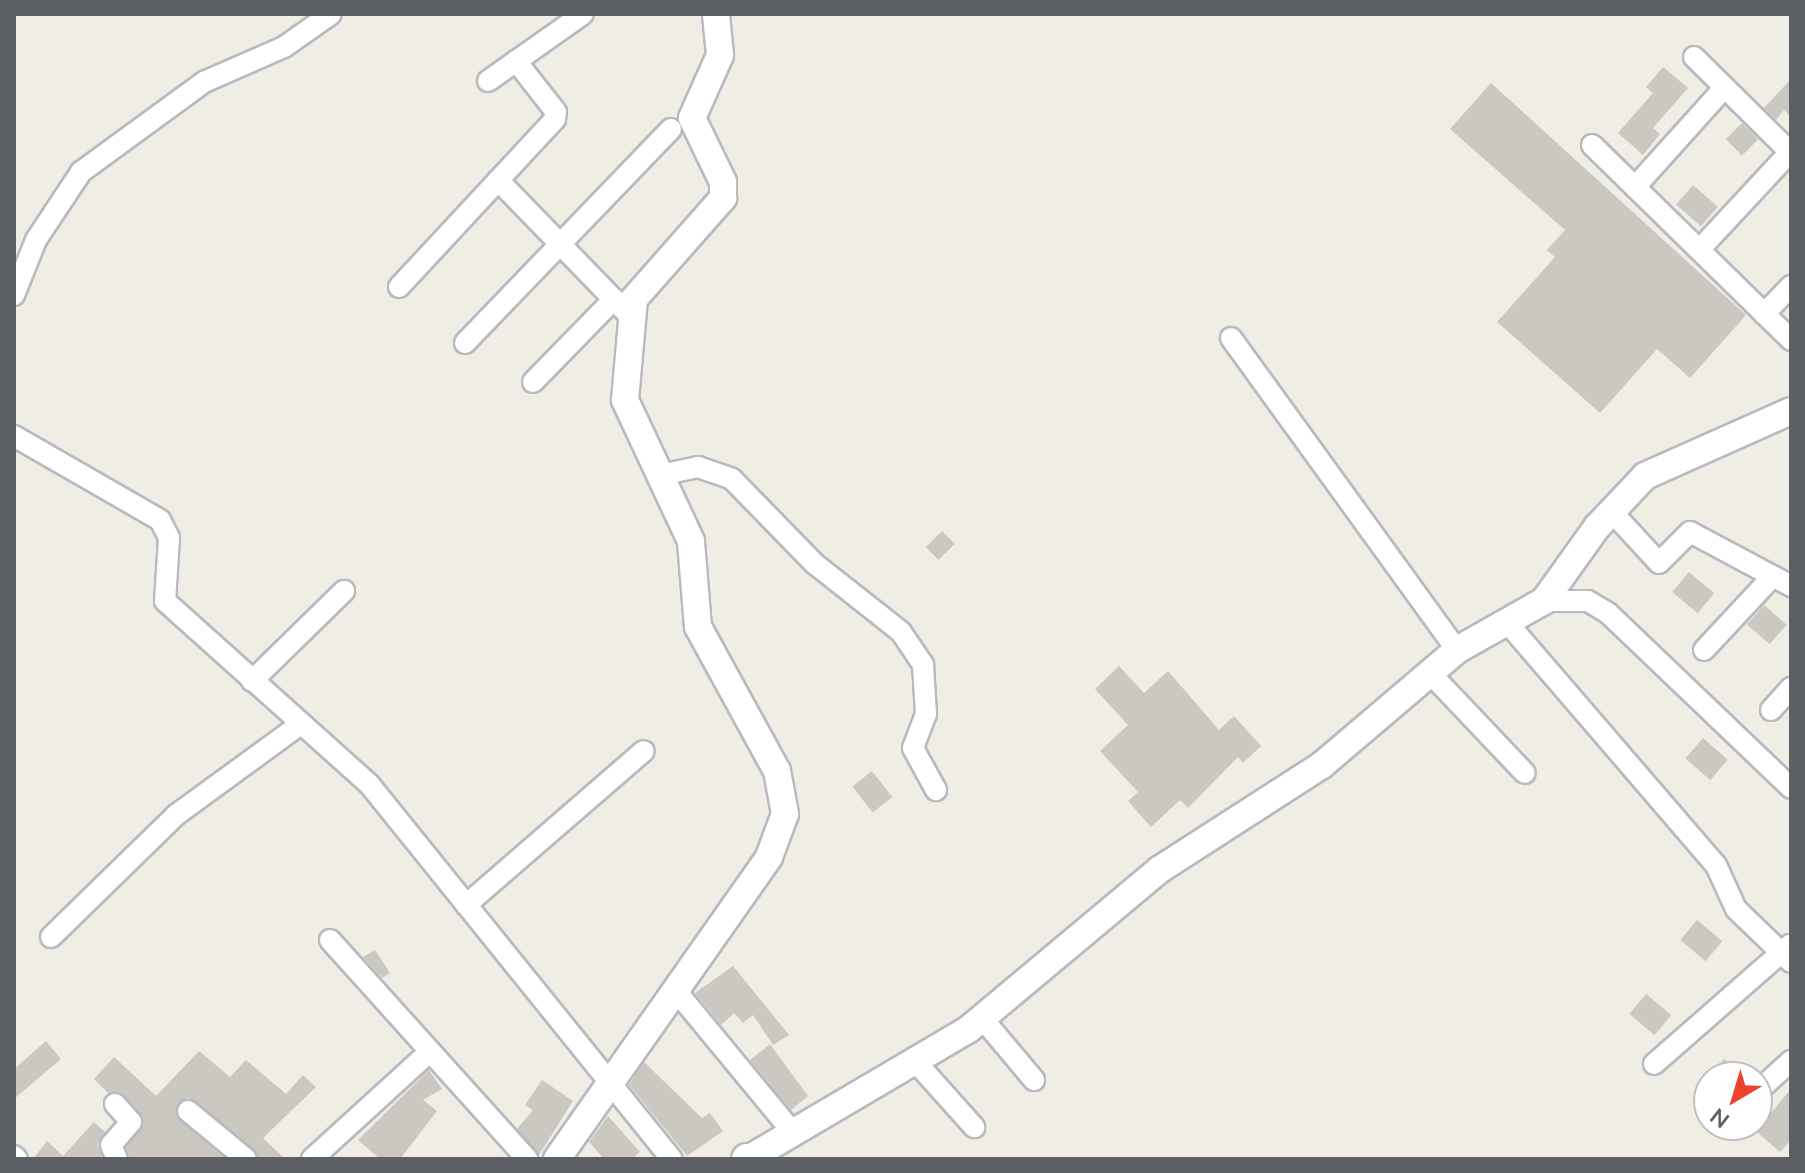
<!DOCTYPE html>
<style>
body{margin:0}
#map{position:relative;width:1805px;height:1173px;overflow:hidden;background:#efede4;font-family:Mulish,sans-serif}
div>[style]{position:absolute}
.building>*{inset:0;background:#cac8c1;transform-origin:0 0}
.roads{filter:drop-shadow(2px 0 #b7babe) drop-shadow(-2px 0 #b7babe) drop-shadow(0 2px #b7babe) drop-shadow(0 -2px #b7babe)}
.minor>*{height:20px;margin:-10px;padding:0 10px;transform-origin:10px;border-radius:10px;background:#fff}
.tertiary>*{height:26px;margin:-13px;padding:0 13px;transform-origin:13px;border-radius:13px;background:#fff}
.secondary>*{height:30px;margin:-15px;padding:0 15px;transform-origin:15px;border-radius:15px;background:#fff}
span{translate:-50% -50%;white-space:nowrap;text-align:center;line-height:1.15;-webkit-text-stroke:6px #fff;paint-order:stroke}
.frame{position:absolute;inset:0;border:16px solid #5c6065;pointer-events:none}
.north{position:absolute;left:1693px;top:1061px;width:80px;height:80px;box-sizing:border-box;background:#fff;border:2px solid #bebfc1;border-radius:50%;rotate:218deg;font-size:22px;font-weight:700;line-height:32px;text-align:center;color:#5c6065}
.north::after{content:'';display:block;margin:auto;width:28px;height:36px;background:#ed432c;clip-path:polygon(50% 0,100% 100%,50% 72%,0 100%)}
</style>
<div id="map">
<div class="building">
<i style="clip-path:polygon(1663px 67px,1688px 88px,1653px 128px,1660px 134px,1643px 155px,1618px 133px,1653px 93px,1646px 87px)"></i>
<i style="clip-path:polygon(1791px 79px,1791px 117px,1784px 110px,1776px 120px,1764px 108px)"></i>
<i style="clip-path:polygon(1491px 83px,1746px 315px,1690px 378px,1657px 349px,1600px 413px,1497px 322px,1555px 257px,1547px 250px,1565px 230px,1450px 129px)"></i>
<i style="left:1742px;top:123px;width:23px;height:23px;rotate:45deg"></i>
<i style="left:1693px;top:185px;width:33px;height:26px;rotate:41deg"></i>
<i style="left:942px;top:531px;width:18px;height:23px;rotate:45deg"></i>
<i style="left:1689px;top:572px;width:33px;height:26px;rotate:40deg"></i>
<i style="left:1764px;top:605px;width:30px;height:26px;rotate:41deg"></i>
<i style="clip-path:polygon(1119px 666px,1144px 693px,1168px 671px,1219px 730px,1234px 716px,1261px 746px,1243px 763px,1238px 757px,1188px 808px,1180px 800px,1151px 827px,1128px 801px,1138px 792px,1100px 751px,1128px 725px,1095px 689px)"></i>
<i style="left:1703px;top:738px;width:33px;height:27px;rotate:41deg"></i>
<i style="left:872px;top:771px;width:33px;height:25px;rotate:52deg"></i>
<i style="left:1697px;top:920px;width:33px;height:26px;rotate:40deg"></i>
<i style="clip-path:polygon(375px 950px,390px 973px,382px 978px,363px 957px)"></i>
<i style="clip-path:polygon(733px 966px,789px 1035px,773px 1045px,753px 1015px,743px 1023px,734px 1013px,721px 1025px,695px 993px)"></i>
<i style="left:1646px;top:994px;width:33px;height:26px;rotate:40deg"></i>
<i style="clip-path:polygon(46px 1041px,61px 1059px,14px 1099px,14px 1069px)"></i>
<i style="clip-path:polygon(770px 1044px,808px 1096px,791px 1110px,750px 1060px)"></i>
<i style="clip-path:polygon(199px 1051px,230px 1077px,246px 1060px,286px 1094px,303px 1075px,316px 1087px,263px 1138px,285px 1159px,259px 1159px,189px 1098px,178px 1103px,176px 1116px,226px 1159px,130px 1159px,126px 1147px,143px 1118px,124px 1095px,108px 1093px,94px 1079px,114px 1057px,156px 1096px)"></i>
<i style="clip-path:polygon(1724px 1059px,1746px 1077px,1708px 1077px)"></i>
<i style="clip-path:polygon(644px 1062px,702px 1118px,710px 1113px,723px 1131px,687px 1156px,629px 1085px)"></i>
<i style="clip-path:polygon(429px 1070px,442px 1089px,423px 1100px,437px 1111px,400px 1159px,380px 1159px,358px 1140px)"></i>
<i style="clip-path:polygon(542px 1080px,573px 1101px,539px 1155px,517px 1129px,533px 1110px,525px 1105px)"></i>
<i style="clip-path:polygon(1791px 1089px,1791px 1140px,1780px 1152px,1756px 1131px)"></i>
<i style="clip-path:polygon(608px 1116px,640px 1152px,632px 1159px,604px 1159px,589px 1142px)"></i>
<i style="clip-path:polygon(94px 1122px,105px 1132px,98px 1144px,103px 1159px,33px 1159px,47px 1141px,63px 1156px)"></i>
</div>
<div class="roads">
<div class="minor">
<i style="left:1694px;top:57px;width:136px;rotate:44.7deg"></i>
<i style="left:488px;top:81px;width:116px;rotate:-35.2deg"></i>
<i style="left:1592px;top:145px;width:279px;rotate:44.4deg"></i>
<i style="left:498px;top:180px;width:188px;rotate:45.9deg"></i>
<i style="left:1635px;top:187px;width:133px;rotate:-48deg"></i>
<i style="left:1699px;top:250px;width:134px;rotate:-47.1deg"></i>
<i style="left:399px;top:287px;width:229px;rotate:-47.1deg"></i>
<i style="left:555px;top:119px;width:7px;rotate:-82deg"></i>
<i style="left:556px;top:112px;width:65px;rotate:-128.1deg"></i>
<i style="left:14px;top:295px;width:59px;rotate:-68.2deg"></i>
<i style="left:36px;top:240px;width:82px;rotate:-56.5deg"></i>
<i style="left:81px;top:172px;width:152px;rotate:-36.2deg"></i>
<i style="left:204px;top:82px;width:87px;rotate:-23.6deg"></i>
<i style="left:284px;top:47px;width:57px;rotate:-35.1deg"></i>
<i style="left:1764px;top:314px;width:39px;rotate:-46deg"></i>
<i style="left:1231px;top:338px;width:385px;rotate:54.1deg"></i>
<i style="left:465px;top:343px;width:297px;rotate:-46.1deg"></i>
<i style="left:533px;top:382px;width:116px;rotate:-45.7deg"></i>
<i style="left:14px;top:436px;width:168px;rotate:29.9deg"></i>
<i style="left:160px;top:520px;width:20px;rotate:63deg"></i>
<i style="left:169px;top:538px;width:63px;rotate:93.6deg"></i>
<i style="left:165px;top:601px;width:274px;rotate:41.9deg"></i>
<i style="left:369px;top:784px;width:482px;rotate:51.1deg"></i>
<i style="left:665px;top:474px;width:34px;rotate:-12deg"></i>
<i style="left:698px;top:467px;width:36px;rotate:19deg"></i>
<i style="left:732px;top:479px;width:119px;rotate:45.7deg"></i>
<i style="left:815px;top:564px;width:110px;rotate:38.3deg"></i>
<i style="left:901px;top:632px;width:40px;rotate:56deg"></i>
<i style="left:923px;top:665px;width:49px;rotate:86.5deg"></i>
<i style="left:926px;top:714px;width:36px;rotate:111deg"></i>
<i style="left:913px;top:748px;width:48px;rotate:61.3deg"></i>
<i style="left:1612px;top:512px;width:69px;rotate:47.3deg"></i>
<i style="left:1659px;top:563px;width:44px;rotate:-45deg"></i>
<i style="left:1690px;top:532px;width:115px;rotate:28.1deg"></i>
<i style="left:1544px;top:601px;width:44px"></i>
<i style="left:1588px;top:601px;width:23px;rotate:31deg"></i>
<i style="left:1608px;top:613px;width:253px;rotate:43.7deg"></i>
<i style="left:1505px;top:620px;width:323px;rotate:49.3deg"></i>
<i style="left:1716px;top:865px;width:48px;rotate:65.6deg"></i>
<i style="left:1736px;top:909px;width:76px;rotate:43.9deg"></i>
<i style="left:1704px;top:650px;width:101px;rotate:-47deg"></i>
<i style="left:1429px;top:672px;width:139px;rotate:46.5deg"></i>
<i style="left:252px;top:681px;width:129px;rotate:-44.4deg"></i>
<i style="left:1771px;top:710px;width:30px;rotate:-48deg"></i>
<i style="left:466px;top:905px;width:235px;rotate:-40.9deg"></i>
<i style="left:51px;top:937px;width:175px;rotate:-44.3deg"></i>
<i style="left:176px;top:815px;width:155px;rotate:-36.1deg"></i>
<i style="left:330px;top:940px;width:295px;rotate:48deg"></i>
<i style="left:677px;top:992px;width:185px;rotate:50.5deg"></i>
<i style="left:982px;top:1018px;width:81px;rotate:50deg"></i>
<i style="left:915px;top:1061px;width:89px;rotate:48.2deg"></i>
<i style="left:1654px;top:1064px;width:181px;rotate:-41.2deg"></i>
<i style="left:1758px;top:1091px;width:45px;rotate:-42.3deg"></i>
<i style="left:115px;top:1104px;width:24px;rotate:48deg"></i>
<i style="left:131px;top:1122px;width:30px;rotate:131deg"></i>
<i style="left:111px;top:1145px;width:15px;rotate:67deg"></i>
<i style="left:188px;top:1111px;width:75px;rotate:39.6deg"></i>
<i style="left:14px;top:1156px;width:4px;rotate:45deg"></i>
<i style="left:312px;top:1159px;width:159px;rotate:-42.4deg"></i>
</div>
<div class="tertiary">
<i style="left:750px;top:1158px;width:254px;rotate:-30.5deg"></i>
<i style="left:969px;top:1029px;width:248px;rotate:-39.9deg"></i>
<i style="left:1159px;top:870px;width:194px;rotate:-32.8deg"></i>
<i style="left:1322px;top:765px;width:177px;rotate:-40.4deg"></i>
<i style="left:1457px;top:650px;width:100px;rotate:-29.4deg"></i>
<i style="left:1544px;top:601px;width:91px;rotate:-54.4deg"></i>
<i style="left:1597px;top:527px;width:70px;rotate:-46.7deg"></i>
<i style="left:1645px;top:476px;width:160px;rotate:-24deg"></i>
<i style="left:557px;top:1159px;width:369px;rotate:-54.9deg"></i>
<i style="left:769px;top:857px;width:46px;rotate:-69.6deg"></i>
<i style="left:785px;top:814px;width:44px;rotate:-100.5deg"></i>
<i style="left:777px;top:771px;width:164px;rotate:-118.7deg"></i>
<i style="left:698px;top:627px;width:86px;rotate:-94.7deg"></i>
<i style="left:691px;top:541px;width:156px;rotate:-115.1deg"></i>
<i style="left:625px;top:400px;width:101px;rotate:-84.9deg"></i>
<i style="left:634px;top:299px;width:135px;rotate:-48.6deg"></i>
<i style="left:723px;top:198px;width:16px;rotate:-90deg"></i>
<i style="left:723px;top:182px;width:71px;rotate:-115.8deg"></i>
<i style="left:692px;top:118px;width:69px;rotate:-66deg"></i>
<i style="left:720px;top:55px;width:41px;rotate:-95.6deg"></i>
</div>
<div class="secondary">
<i style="left:747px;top:1159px;width:4px"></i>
</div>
</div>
<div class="frame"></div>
<div class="north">N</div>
</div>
